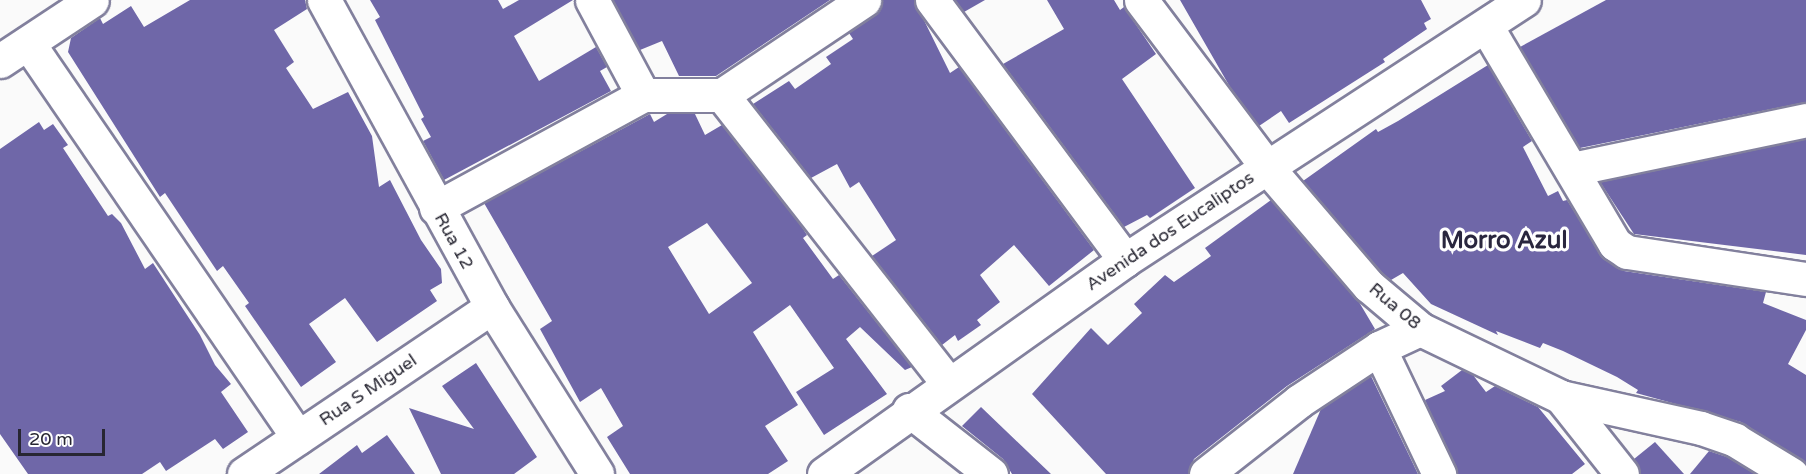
<!DOCTYPE html>
<style>
body{margin:0}
#map{position:relative;width:1806px;height:474px;overflow:hidden;background:#fafafa;font-family:"Varela Round",sans-serif}
div>[style]{position:absolute}
.building>*{inset:0;background:#6f67a8}
.roads{filter:drop-shadow(2px 0 #82809d) drop-shadow(-2px 0 #82809d) drop-shadow(0 2px #82809d) drop-shadow(0 -2px #82809d)}
.street>*{height:33px;margin:-16.5px;padding:0 16.5px;transform-origin:16.5px;border-radius:16.5px;background:#fff}
.secondary>*{height:33px;margin:-16.5px;padding:0 16.5px;transform-origin:16.5px;border-radius:16.5px;background:#fff}
span{translate:-50% -50%;white-space:nowrap;text-align:center;line-height:1.15;-webkit-text-stroke:6px #fff;paint-order:stroke}
.street-label{font-size:18px;color:#272632}
.district-label{font-size:24px;color:#29263e;font-weight:700}
.scale{position:absolute;left:18px;top:429px;width:87px;height:27px;box-sizing:border-box;border:3px solid #272632;border-top:0;padding-left:8px;font-size:18px;line-height:21px;white-space:nowrap;color:#272632;-webkit-text-stroke:4px #fff;paint-order:stroke}
</style>
<div id="map">
<div class="building">
<i style="clip-path:polygon(190px 0,305px 0,307px 9px,274px 30px,294px 62px,286px 68px,313px 109px,348px 92px,372px 136px,379px 187px,390px 180px,421px 240px,441px 269px,442px 283px,430px 290px,437px 301px,377px 342px,345px 298px,309px 324px,336px 362px,301px 387px,245px 306px,249px 303px,223px 266px,217px 271px,165px 193px,160px 197px,68px 52px,71px 38px,100px 18px,103px 24px,131px 6px,144px 27px)"></i>
<i style="clip-path:polygon(370px 0,498px 0,503px 9px,519px 0,573px 0,514px 36px,539px 81px,596px 47px,607px 67px,600px 71px,611px 91px,444px 180px,423px 141px,431px 137px,421px 119px,424px 117px,375px 20px,380px 17px)"></i>
<i style="clip-path:polygon(613px 0,830px 0,716px 76px,679px 76px,662px 41px,640px 50px)"></i>
<i style="clip-path:polygon(883px 0,914px 0,950px 73px,959px 67px,1094px 250px,1049px 286px,1014px 245px,980px 275px,1000px 302px,977px 320px,981px 325px,958px 341px,955px 335px,942px 345px,872px 256px,896px 240px,859px 182px,850px 188px,837px 164px,811px 178px,753px 104px,789px 81px,795px 89px,831px 64px,826px 57px,853px 39px,849px 33px,875px 15px)"></i>
<i style="clip-path:polygon(955px 0,985px 0,964px 12px)"></i>
<i style="clip-path:polygon(1047px 0,1114px 0,1120px 10px,1124px 7px,1156px 54px,1122px 79px,1195px 188px,1150px 218px,1147px 215px,1124px 227px,1003px 64px,1064px 29px)"></i>
<i style="clip-path:polygon(1180px 0,1421px 0,1431px 19px,1424px 23px,1427px 29px,1383px 59px,1385px 62px,1289px 123px,1281px 111px,1259px 126px,1230px 87px)"></i>
<i style="clip-path:polygon(1606px 0,1806px 0,1806px 102px,1580px 148px,1520px 47px)"></i>
<i style="clip-path:polygon(1488px 65px,1532px 141px,1523px 147px,1548px 196px,1558px 191px,1563px 201px,1567px 200px,1605px 260px,1624px 271px,1766px 292px,1763px 303px,1806px 320px,1806px 330px,1788px 364px,1806px 375px,1806px 463px,1741px 422px,1636px 393px,1638px 390px,1617px 377px,1563px 351px,1543px 343px,1540px 348px,1496px 331px,1498px 335px,1431px 304px,1403px 273px,1391px 280px,1382px 273px,1303px 181px,1376px 129px,1378px 132px,1398px 121px)"></i>
<i style="clip-path:polygon(evenodd,650px 114px,654px 122px,667px 114px,695px 114px,705px 135px,722px 125px,800px 224px,807px 235px,803px 238px,833px 279px,839px 275px,912px 367px,905px 370px,860px 327px,846px 339px,887px 394px,824px 435px,796px 392px,834px 368px,790px 305px,753px 332px,798px 405px,765px 426px,788px 461px,768px 474px,630px 474px,607px 437px,623px 426px,601px 388px,580px 402px,540px 329px,552px 321px,484px 203px,650px 114px,707px 223px,752px 283px,709px 314px,668px 247px,707px 223px)"></i>
<i style="clip-path:polygon(39px 122px,44px 130px,53px 124px,68px 145px,63px 148px,108px 216px,112px 214px,121px 223px,145px 269px,153px 263px,200px 335px,215px 365px,231px 384px,221px 392px,248px 432px,223px 449px,215px 439px,166px 471px,160px 462px,142px 474px,28px 474px,0 434px,0 149px)"></i>
<i style="clip-path:polygon(1806px 139px,1806px 255px,1634px 234px,1600px 182px)"></i>
<i style="clip-path:polygon(1271px 200px,1359px 302px,1375px 329px,1287px 386px,1194px 459px,1188px 474px,1106px 474px,1032px 394px,1091px 328px,1108px 345px,1142px 313px,1134px 304px,1165px 275px,1174px 282px,1211px 256px,1205px 248px)"></i>
<i style="clip-path:polygon(476px 363px,537px 457px,514px 474px,441px 474px,409px 408px,474px 429px,442px 386px)"></i>
<i style="clip-path:polygon(1462px 370px,1473px 375px,1486px 392px,1495px 386px,1538px 407px,1585px 464px,1572px 474px,1457px 474px,1425px 400px,1445px 391px,1441px 386px)"></i>
<i style="clip-path:polygon(1371px 376px,1418px 474px,1293px 474px,1321px 409px)"></i>
<i style="clip-path:polygon(981px 407px,1051px 474px,1012px 474px,1003px 459px,962px 426px)"></i>
<i style="clip-path:polygon(387px 435px,415px 474px,319px 474px,357px 445px,362px 453px)"></i>
<i style="clip-path:polygon(1655px 442px,1684px 474px,1640px 474px,1634px 459px)"></i>
<i style="clip-path:polygon(1709px 451px,1727px 457px,1755px 474px,1690px 474px)"></i>
</div>
<div class="roads">
<div class="street">
<i style="left:324px;top:0;width:350px;rotate:61.3deg"></i>
<i style="left:492px;top:307px;width:197px;rotate:57.8deg"></i>
<i style="left:592px;top:0;width:108px;rotate:61.8deg"></i>
<i style="left:932px;top:0;width:324px;rotate:53.4deg"></i>
<i style="left:1141px;top:0;width:208px;rotate:53deg"></i>
<i style="left:1266px;top:166px;width:158px;rotate:49.4deg"></i>
<i style="left:1369px;top:286px;width:67px;rotate:40.1deg"></i>
<i style="left:1420px;top:329px;width:157px;rotate:25.7deg"></i>
<i style="left:1561px;top:397px;width:143px;rotate:12.5deg"></i>
<i style="left:1701px;top:428px;width:36px;rotate:19deg"></i>
<i style="left:1735px;top:440px;width:66px;rotate:31.3deg"></i>
<i style="left:1486px;top:26px;width:253px;rotate:59.4deg"></i>
<i style="left:1615px;top:244px;width:14px;rotate:34deg"></i>
<i style="left:1627px;top:252px;width:181px;rotate:8.6deg"></i>
<i style="left:28px;top:43px;width:478px;rotate:55.6deg"></i>
<i style="left:0;top:61px;width:110px;rotate:-33.5deg"></i>
<i style="left:722px;top:95px;width:367px;rotate:51.9deg"></i>
<i style="left:1572px;top:169px;width:239px;rotate:-11.8deg"></i>
<i style="left:436px;top:208px;width:236px;rotate:-28.6deg"></i>
<i style="left:643px;top:95px;width:79px"></i>
<i style="left:722px;top:95px;width:171px;rotate:-33.8deg"></i>
<i style="left:1379px;top:348px;width:140px;rotate:64.5deg"></i>
<i style="left:1561px;top:397px;width:98px;rotate:51.6deg"></i>
<i style="left:909px;top:410px;width:104px;rotate:38deg"></i>
<i style="left:244px;top:474px;width:299px;rotate:-34deg"></i>
<i style="left:1206px;top:474px;width:118px;rotate:-38.1deg"></i>
<i style="left:1299px;top:401px;width:96px;rotate:-33.5deg"></i>
<i style="left:1379px;top:348px;width:45px;rotate:-24.9deg"></i>
</div>
<div class="secondary">
<i style="left:824px;top:474px;width:369px;rotate:-35.4deg"></i>
<i style="left:1125px;top:260px;width:476px;rotate:-33.1deg"></i>
</div>
</div>
<div class="street-label">
<span style="left:1170px;top:231px;rotate:-34deg">Avenida dos Eucaliptos</span>
<span style="left:454px;top:241px;rotate:61deg">Rua 12</span>
<span style="left:1395px;top:306px;rotate:40deg">Rua 08</span>
<span style="left:368px;top:390px;rotate:-34deg">Rua S Miguel</span>
</div>
<div class="district-label">
<span style="left:1504px;top:241px">Morro Azul</span>
</div>
<div class="scale">20 m</div>
</div>
